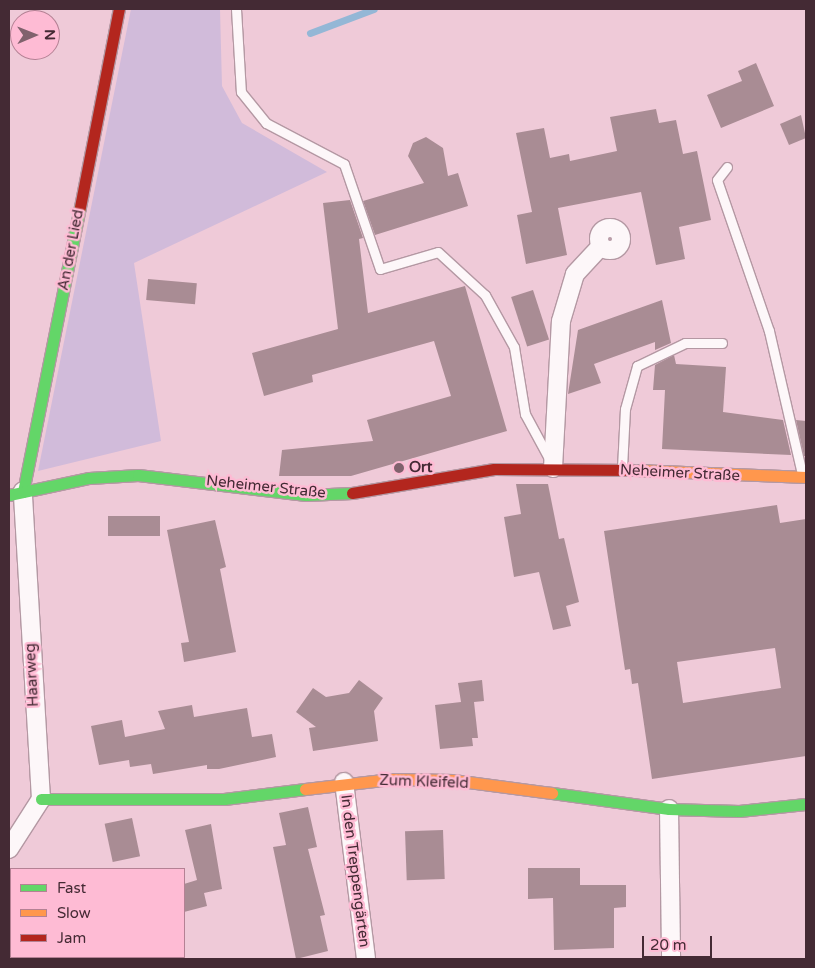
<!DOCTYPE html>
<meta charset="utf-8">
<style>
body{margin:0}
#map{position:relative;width:815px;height:968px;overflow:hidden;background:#efcad8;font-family:"Varela Round",sans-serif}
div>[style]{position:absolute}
.green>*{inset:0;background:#d1bbda}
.stream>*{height:7px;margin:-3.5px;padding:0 3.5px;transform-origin:3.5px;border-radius:3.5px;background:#94b7d6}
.building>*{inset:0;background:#a98c94;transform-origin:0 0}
.roads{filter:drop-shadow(1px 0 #b498a3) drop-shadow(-1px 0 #b498a3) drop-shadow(0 1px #b498a3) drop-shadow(0 -1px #b498a3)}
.lane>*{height:9px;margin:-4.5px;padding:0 4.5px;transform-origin:4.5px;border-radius:4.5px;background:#fdf7f9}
.street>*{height:18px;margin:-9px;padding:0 9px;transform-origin:9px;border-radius:9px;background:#fdf7f9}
.street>.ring{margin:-9px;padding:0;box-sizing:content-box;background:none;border:18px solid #fdf7f9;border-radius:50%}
.fast>*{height:11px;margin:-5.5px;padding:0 5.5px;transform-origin:5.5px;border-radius:5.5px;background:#63d668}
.slow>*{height:11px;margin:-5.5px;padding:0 5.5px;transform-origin:5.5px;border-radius:5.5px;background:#ff974d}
.jam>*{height:11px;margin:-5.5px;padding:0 5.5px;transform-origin:5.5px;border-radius:5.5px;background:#b3261e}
.dots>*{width:14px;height:14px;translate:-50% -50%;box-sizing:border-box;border:2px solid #febbd4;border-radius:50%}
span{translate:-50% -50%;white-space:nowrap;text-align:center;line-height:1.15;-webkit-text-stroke:5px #febbd4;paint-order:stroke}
.street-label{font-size:15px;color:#442a34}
.poi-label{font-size:15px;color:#442a34;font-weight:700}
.left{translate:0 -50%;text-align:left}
.frame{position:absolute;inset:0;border:10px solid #442a34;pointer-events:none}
.legend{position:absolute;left:10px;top:868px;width:175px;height:90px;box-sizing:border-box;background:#febbd4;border:1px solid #b48194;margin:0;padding:6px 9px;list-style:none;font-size:15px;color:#442a34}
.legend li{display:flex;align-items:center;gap:10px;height:25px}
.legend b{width:25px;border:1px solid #b48194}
.north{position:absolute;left:10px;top:10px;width:50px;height:50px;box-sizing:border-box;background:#febbd4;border:1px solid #b48194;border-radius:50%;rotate:89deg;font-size:14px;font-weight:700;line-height:20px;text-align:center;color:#442a34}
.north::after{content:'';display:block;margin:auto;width:18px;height:22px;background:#80626d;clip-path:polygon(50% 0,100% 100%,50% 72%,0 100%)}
.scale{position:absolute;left:642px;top:936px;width:70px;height:22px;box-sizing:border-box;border:2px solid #442a34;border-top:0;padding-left:6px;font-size:15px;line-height:18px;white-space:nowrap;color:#442a34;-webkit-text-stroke:4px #febbd4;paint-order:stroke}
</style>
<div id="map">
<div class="green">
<i style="clip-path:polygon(131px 9px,220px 9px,222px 86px,242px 123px,327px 172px,134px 263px,161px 441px,38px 471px)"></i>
</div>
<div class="stream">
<i style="left:310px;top:33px;width:68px;rotate:-20.6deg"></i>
</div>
<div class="building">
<i style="clip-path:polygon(756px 63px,774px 106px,721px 128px,707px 95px,742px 81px,738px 71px)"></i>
<i style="clip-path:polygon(656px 109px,659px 123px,676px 120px,683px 154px,697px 151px,708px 205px,711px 220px,679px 227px,685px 259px,656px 265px,641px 192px,558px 208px,567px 255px,526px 264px,517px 215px,532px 212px,516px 133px,544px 128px,550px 158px,569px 154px,570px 161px,617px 151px,610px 117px)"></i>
<i style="clip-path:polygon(801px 115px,806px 138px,789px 145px,780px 124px)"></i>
<i style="clip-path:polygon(426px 137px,443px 148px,448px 176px,458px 173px,468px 206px,375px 235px,363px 201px,424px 183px,408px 156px,413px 143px)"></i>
<i style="clip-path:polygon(350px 200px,363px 238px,359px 239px,368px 313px,465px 286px,507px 431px,351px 476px,279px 476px,282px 450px,373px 441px,367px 420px,451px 396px,434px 341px,312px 375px,313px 382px,264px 396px,252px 353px,338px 329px,323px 203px)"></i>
<i style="left:148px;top:279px;width:49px;height:21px;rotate:5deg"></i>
<i style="left:533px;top:290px;width:52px;height:23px;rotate:72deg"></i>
<i style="clip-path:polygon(662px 300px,671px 343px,655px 350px,655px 342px,594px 364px,601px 383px,568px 394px,578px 330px)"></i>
<i style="clip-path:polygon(674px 355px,676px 364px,726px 367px,723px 412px,783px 420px,791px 455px,662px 449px,665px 390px,653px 390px,655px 365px)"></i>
<i style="clip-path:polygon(796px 420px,806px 421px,806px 456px,804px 456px)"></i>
<i style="clip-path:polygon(516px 484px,548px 484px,559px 539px,564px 538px,579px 602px,566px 606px,571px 626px,553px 630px,539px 572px,514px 577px,504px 517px,521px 514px)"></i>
<i style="clip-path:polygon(evenodd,777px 505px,780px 523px,806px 519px,806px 756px,652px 779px,638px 683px,632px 684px,630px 669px,625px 670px,604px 531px,777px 505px,775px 648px,781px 688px,683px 703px,677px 662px,775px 648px)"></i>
<i style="left:108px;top:516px;width:52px;height:20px"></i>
<i style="clip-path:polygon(215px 520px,226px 567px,220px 569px,236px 652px,184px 662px,181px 643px,189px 642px,167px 530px)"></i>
<i style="clip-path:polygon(359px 680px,383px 698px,374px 711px,378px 741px,313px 751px,309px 728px,316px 727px,296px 712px,313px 688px,326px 697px,349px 693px)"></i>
<i style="clip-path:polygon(482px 680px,484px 701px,474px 702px,478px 738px,472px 738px,473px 746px,440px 749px,435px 705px,461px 702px,458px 683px)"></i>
<i style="clip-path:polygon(192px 705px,194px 717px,247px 708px,252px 737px,272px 734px,276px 757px,219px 769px,207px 769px,207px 765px,153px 774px,151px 764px,130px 767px,129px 760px,99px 765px,91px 726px,122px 720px,125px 737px,165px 729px,158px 711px)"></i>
<i style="clip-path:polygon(308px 807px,317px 847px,308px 849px,325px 915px,320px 916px,328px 951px,296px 959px,273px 847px,286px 845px,279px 813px)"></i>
<i style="left:132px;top:818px;width:39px;height:28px;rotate:78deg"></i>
<i style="clip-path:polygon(211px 824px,222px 889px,204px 893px,207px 906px,184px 912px,184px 884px,197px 880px,185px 830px)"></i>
<i style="left:443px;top:830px;width:49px;height:38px;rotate:88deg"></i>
<i style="clip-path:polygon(528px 868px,580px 868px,580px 885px,626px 885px,626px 907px,614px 908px,614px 948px,554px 950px,553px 898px,528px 899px)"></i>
</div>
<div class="roads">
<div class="lane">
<i style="left:236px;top:9px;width:83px;rotate:86.6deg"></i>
<i style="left:241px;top:92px;width:40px;rotate:51deg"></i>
<i style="left:266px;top:123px;width:88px;rotate:27.7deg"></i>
<i style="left:344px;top:164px;width:111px;rotate:71.1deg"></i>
<i style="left:380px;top:269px;width:60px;rotate:-16.3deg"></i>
<i style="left:438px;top:252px;width:64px;rotate:42.5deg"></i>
<i style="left:485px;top:295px;width:60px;rotate:60.9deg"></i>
<i style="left:514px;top:347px;width:68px;rotate:80.7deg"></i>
<i style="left:525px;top:414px;width:55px;rotate:61.6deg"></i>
<i style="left:727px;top:167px;width:16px;rotate:128deg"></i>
<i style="left:717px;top:180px;width:160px;rotate:71deg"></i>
<i style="left:769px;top:331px;width:147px;rotate:77deg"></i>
<i style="left:622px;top:468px;width:59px;rotate:-87.1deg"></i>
<i style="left:625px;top:409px;width:45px;rotate:-74.4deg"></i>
<i style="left:637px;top:366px;width:53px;rotate:-25.6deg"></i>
<i style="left:685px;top:343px;width:37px"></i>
</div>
<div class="street">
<i class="ring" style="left:599px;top:228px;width:4px;height:4px"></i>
<i style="left:553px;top:468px;width:147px;rotate:-86.9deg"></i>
<i style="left:561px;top:321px;width:49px;rotate:-73.4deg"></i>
<i style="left:575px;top:274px;width:38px;rotate:-47deg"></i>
<i style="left:344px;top:782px;width:178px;rotate:82.9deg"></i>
<i style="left:669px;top:809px;width:150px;rotate:89.2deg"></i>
<i style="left:9px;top:849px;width:59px;rotate:-57.4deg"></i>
<i style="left:41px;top:799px;width:308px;rotate:-93.4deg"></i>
</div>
<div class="fast">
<i style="left:23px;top:492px;width:291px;rotate:-78.7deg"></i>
<i style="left:9px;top:495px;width:82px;rotate:-12deg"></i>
<i style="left:89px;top:478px;width:49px;rotate:-3.5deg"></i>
<i style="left:138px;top:475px;width:169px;rotate:6.8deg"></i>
<i style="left:306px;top:495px;width:46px;rotate:-2.5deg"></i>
<i style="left:552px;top:793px;width:118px;rotate:7.8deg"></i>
<i style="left:669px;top:809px;width:70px;rotate:1.6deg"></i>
<i style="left:739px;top:811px;width:67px;rotate:-6deg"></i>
<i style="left:41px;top:799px;width:183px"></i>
<i style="left:224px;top:799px;width:82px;rotate:-7deg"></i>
</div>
<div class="slow">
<i style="left:637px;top:470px;width:169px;rotate:2.4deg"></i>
<i style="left:305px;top:789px;width:87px;rotate:-6.6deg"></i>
<i style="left:391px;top:779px;width:62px;rotate:0.9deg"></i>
<i style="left:453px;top:780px;width:100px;rotate:7.5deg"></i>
</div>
<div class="jam">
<i style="left:80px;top:207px;width:202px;rotate:-78.9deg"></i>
<i style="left:352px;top:493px;width:144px;rotate:-9.6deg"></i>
<i style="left:494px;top:469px;width:143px;rotate:0.4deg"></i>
</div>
</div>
<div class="dots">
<i style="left:399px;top:468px;background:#80626d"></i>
</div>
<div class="street-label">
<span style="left:71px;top:250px;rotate:-79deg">An der Lied</span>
<span style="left:680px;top:473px;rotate:3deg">Neheimer Straße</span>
<span style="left:266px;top:487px;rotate:6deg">Neheimer Straße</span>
<span style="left:32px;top:675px;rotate:-93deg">Haarweg</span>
<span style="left:424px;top:782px;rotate:2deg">Zum Kleifeld</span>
<span style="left:355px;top:871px;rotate:83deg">In den Treppengärten</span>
</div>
<div class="poi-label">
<span class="left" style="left:409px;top:468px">Ort</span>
</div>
<div class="frame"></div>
<ul class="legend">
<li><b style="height:6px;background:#63d668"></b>Fast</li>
<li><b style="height:6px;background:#ff974d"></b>Slow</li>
<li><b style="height:6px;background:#b3261e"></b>Jam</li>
</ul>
<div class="north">N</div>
<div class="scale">20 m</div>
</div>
